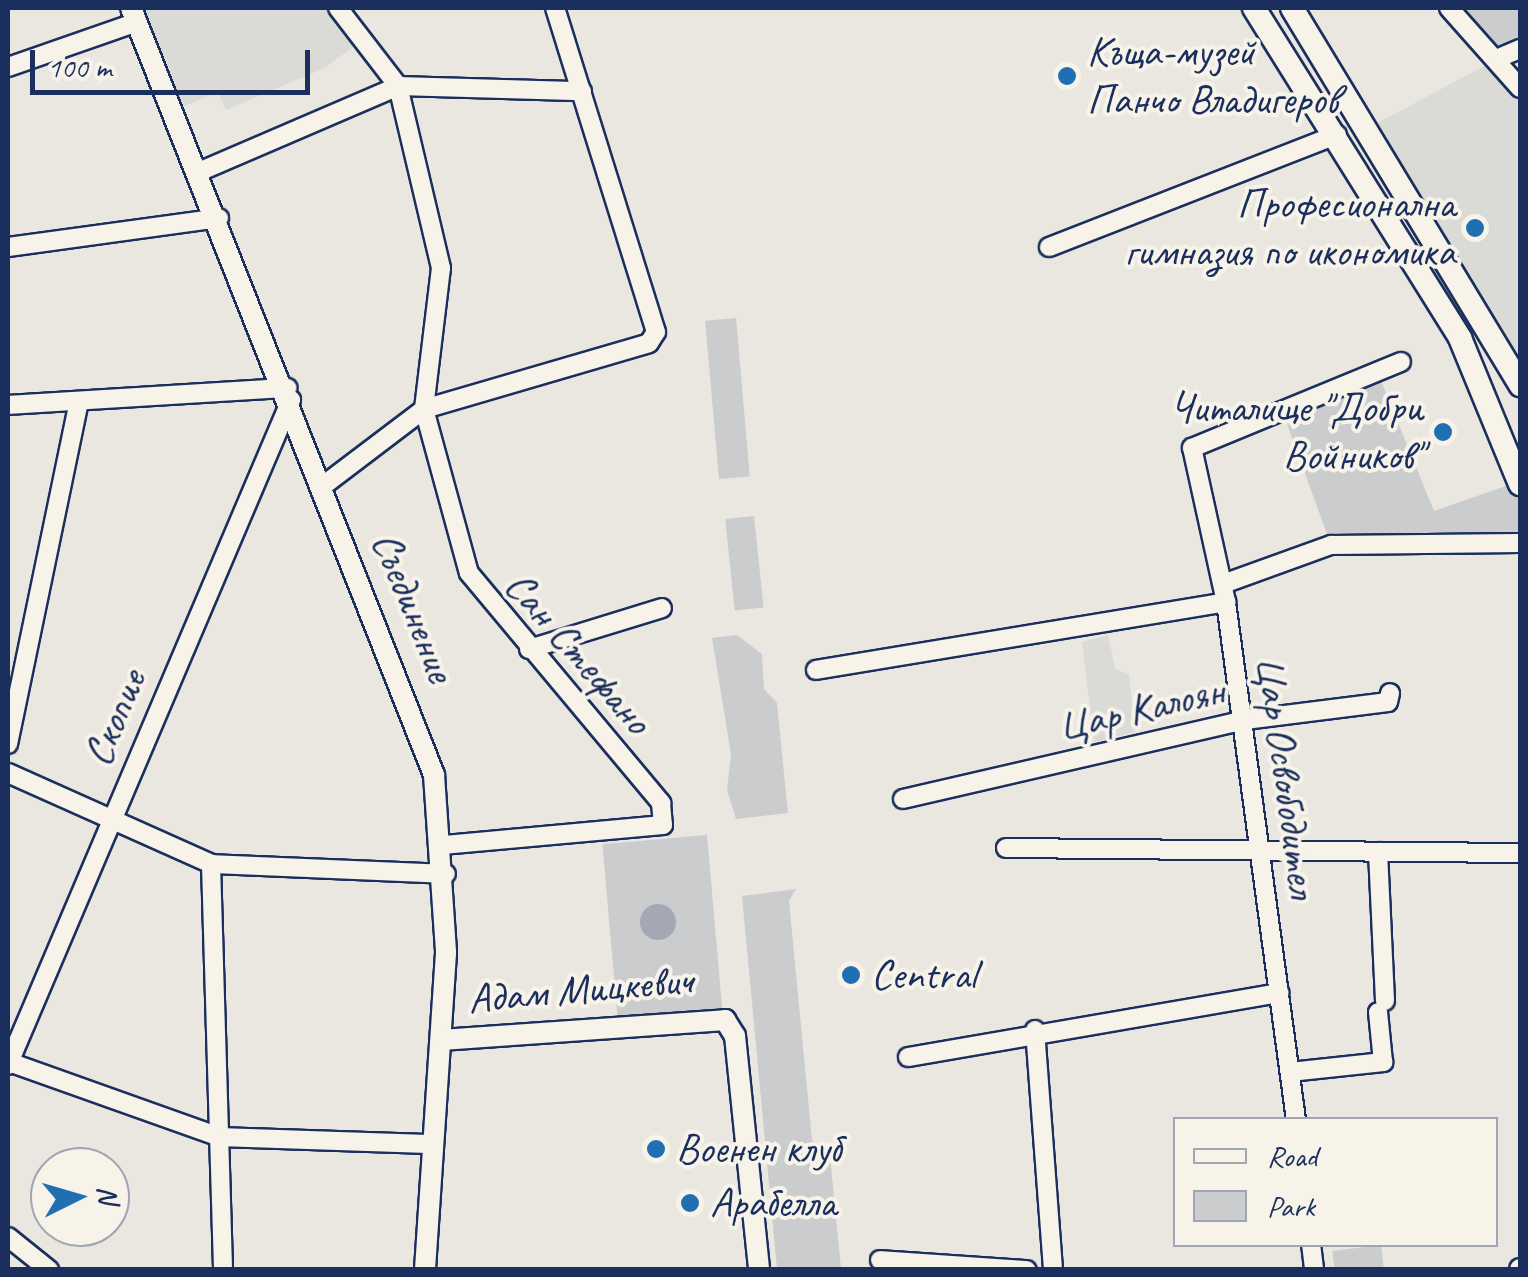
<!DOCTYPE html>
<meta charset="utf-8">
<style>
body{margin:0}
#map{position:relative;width:1528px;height:1277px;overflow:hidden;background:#eae7e0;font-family:Caveat,sans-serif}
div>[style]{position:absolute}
.built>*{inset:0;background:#dadad6}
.green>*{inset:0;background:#cbcccd;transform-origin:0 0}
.water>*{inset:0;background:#a3a8b4}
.round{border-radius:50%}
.roads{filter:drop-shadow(2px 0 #1b2f5e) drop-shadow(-2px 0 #1b2f5e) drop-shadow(0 2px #1b2f5e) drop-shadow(0 -2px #1b2f5e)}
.minor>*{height:18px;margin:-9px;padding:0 9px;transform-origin:9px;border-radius:9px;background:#f7f3e8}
.tertiary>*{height:20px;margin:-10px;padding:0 10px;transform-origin:10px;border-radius:10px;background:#f7f3e8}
.secondary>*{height:22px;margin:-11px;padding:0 11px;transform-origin:11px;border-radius:11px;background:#f7f3e8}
.dots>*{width:28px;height:28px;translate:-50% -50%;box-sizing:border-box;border:5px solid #f7f3e8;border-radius:50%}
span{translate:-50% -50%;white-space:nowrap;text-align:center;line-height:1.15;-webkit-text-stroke:8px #f7f3e8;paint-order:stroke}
.poi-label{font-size:42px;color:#1b2f5e}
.left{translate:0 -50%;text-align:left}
.right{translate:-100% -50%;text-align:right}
.street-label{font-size:42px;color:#1b2f5e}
.frame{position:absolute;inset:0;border:10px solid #1b2f5e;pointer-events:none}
.legend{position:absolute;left:1173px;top:1117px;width:325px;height:130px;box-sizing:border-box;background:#f7f3e8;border:2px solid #9fa5b1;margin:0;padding:12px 18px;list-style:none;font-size:30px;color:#1b2f5e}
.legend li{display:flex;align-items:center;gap:20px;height:50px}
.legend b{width:50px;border:2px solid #9fa5b1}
.north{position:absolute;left:30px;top:1147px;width:100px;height:100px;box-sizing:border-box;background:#f7f3e8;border:2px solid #9fa5b1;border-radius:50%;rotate:85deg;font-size:28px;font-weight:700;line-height:40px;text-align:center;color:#1b2f5e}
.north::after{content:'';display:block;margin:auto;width:35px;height:45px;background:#1f6fb2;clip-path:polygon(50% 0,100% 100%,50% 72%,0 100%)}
.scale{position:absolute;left:30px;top:50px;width:280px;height:45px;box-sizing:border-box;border:5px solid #1b2f5e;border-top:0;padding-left:12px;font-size:30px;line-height:35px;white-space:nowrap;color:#1b2f5e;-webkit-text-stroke:8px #f7f3e8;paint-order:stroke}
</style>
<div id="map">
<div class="built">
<i style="clip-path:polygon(131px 8px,338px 8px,362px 40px,325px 68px,226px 110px,218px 92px,175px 110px)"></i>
<i style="clip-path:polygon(1501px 57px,1520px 88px,1520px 385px,1368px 128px)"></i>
<i style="clip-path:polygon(1108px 635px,1115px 669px,1129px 674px,1135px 732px,1094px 742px,1082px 642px)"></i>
</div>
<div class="green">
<i style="clip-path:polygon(1449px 8px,1520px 8px,1520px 49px,1501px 57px)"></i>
<i style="left:736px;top:318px;width:159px;height:31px;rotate:85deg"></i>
<i style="clip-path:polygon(1377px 371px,1434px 511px,1520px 481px,1520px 543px,1331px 545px,1282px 410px)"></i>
<i style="left:754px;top:516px;width:92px;height:29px;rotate:84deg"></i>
<i style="clip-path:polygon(737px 635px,762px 654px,764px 689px,777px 703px,788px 813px,736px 819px,727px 790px,731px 754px,712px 638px)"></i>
<i style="left:707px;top:835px;width:178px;height:105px;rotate:85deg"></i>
<i style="clip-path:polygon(796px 889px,789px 901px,812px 1140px,830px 1156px,841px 1269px,777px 1269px,742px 896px)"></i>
<i style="left:1381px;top:1245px;width:24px;height:49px;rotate:83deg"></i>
</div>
<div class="water">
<i class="round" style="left:640px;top:904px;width:36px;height:36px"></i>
</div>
<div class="roads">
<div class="minor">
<i style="left:338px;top:8px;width:98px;rotate:52.4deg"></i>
<i style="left:398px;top:86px;width:187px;rotate:76.7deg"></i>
<i style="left:441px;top:268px;width:142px;rotate:96.9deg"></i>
<i style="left:424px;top:409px;width:170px;rotate:74.7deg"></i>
<i style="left:469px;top:573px;width:300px;rotate:50.1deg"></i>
<i style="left:661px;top:803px;width:22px;rotate:85deg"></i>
<i style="left:663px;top:825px;width:219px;rotate:174.8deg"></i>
<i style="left:1449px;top:8px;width:107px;rotate:48.4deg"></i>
<i style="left:1501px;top:57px;width:21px;rotate:-23deg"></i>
<i style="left:8px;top:67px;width:137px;rotate:-19.2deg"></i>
<i style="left:201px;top:171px;width:215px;rotate:-23.3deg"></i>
<i style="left:398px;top:86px;width:184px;rotate:1.6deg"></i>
<i style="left:8px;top:247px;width:213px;rotate:-7.8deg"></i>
<i style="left:1049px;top:247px;width:309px;rotate:-21.3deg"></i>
<i style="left:8px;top:405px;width:280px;rotate:-3.5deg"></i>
<i style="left:324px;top:485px;width:126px;rotate:-37.2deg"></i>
<i style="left:424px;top:409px;width:234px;rotate:-16.3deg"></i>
<i style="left:649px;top:343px;width:13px;rotate:-58deg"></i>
<i style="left:656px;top:332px;width:339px;rotate:-107.3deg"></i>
<i style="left:1223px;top:584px;width:115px;rotate:-19.9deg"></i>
<i style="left:1331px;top:545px;width:189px;rotate:-0.6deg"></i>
<i style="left:529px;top:649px;width:139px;rotate:-17.1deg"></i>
<i style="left:816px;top:670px;width:416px;rotate:-9.4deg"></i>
<i style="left:8px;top:744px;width:349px;rotate:-78.3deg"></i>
<i style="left:8px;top:773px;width:222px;rotate:24.1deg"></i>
<i style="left:211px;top:864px;width:235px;rotate:2.4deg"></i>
<i style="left:903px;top:799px;width:351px;rotate:-13deg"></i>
<i style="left:1245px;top:720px;width:144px;rotate:-7.2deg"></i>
<i style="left:1388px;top:702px;width:9px;rotate:-77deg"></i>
<i style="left:1006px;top:848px;width:514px;rotate:0.56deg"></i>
<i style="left:1378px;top:852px;width:149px;rotate:87.3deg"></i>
<i style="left:211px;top:864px;width:406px;rotate:88.3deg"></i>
<i style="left:1035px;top:1030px;width:241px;rotate:85.7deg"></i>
<i style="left:908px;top:1057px;width:377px;rotate:-9.8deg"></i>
<i style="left:9px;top:1062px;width:224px;rotate:19.6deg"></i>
<i style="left:220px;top:1137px;width:214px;rotate:1.9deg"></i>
<i style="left:8px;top:1065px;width:723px;rotate:-66.95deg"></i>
<i style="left:1290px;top:1072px;width:94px;rotate:-6.1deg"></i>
<i style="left:1383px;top:1062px;width:50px;rotate:-95.7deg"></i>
<i style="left:1296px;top:1120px;width:523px;rotate:-97.7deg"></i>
<i style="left:1226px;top:602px;width:158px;rotate:-102.4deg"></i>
<i style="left:1192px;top:448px;width:226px;rotate:-22.4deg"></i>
<i style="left:8px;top:1237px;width:53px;rotate:38.8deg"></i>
<i style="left:1311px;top:1244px;width:26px;rotate:83deg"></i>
<i style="left:880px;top:1260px;width:147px;rotate:3.9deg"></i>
</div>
<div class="tertiary">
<i style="left:131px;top:8px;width:825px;rotate:68.44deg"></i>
<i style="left:434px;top:775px;width:178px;rotate:86.1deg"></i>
<i style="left:446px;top:953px;width:318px;rotate:93.8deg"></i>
<i style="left:441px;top:1040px;width:285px;rotate:-4deg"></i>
<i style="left:725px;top:1020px;width:19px;rotate:58deg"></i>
<i style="left:735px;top:1036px;width:235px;rotate:84.1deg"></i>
<i style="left:1520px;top:1270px;width:1px;rotate:-90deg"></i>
</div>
<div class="secondary">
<i style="left:1254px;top:8px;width:389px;rotate:58deg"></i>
<i style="left:1460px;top:338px;width:158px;rotate:67.7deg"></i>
<i style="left:1292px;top:8px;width:441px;rotate:58.8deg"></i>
</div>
</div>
<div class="dots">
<i style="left:1067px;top:76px;background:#1f6fb2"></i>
<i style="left:1475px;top:228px;background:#1f6fb2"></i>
<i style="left:1443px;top:432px;background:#1f6fb2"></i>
<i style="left:851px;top:975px;background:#1f6fb2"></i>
<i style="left:656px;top:1149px;background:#1f6fb2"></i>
<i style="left:690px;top:1203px;background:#1f6fb2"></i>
</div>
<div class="poi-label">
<span class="left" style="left:1087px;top:76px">Къща-музей<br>Панчо Владигеров</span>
<span class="right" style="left:1455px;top:228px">Професионална<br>гимназия по икономика</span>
<span class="right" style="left:1423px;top:432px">Читалище "Добри<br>Войников"</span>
<span class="left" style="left:871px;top:975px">Central</span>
<span class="left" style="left:676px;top:1149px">Военен клуб</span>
<span class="left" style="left:710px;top:1203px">Арабелла</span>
</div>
<div class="street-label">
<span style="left:413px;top:607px;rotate:68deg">Съединение</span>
<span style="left:578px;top:653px;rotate:49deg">Сан Стефано</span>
<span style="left:1141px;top:709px;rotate:-13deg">Цар Калоян</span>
<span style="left:115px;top:718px;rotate:-67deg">Скопие</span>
<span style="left:1286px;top:777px;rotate:82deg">Цар Освободител</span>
<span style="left:580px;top:990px;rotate:-5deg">Адам Мицкевич</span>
</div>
<div class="frame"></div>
<ul class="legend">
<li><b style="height:12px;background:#f7f3e8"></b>Road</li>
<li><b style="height:28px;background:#cbcccd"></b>Park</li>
</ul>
<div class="north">N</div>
<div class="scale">100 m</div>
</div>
